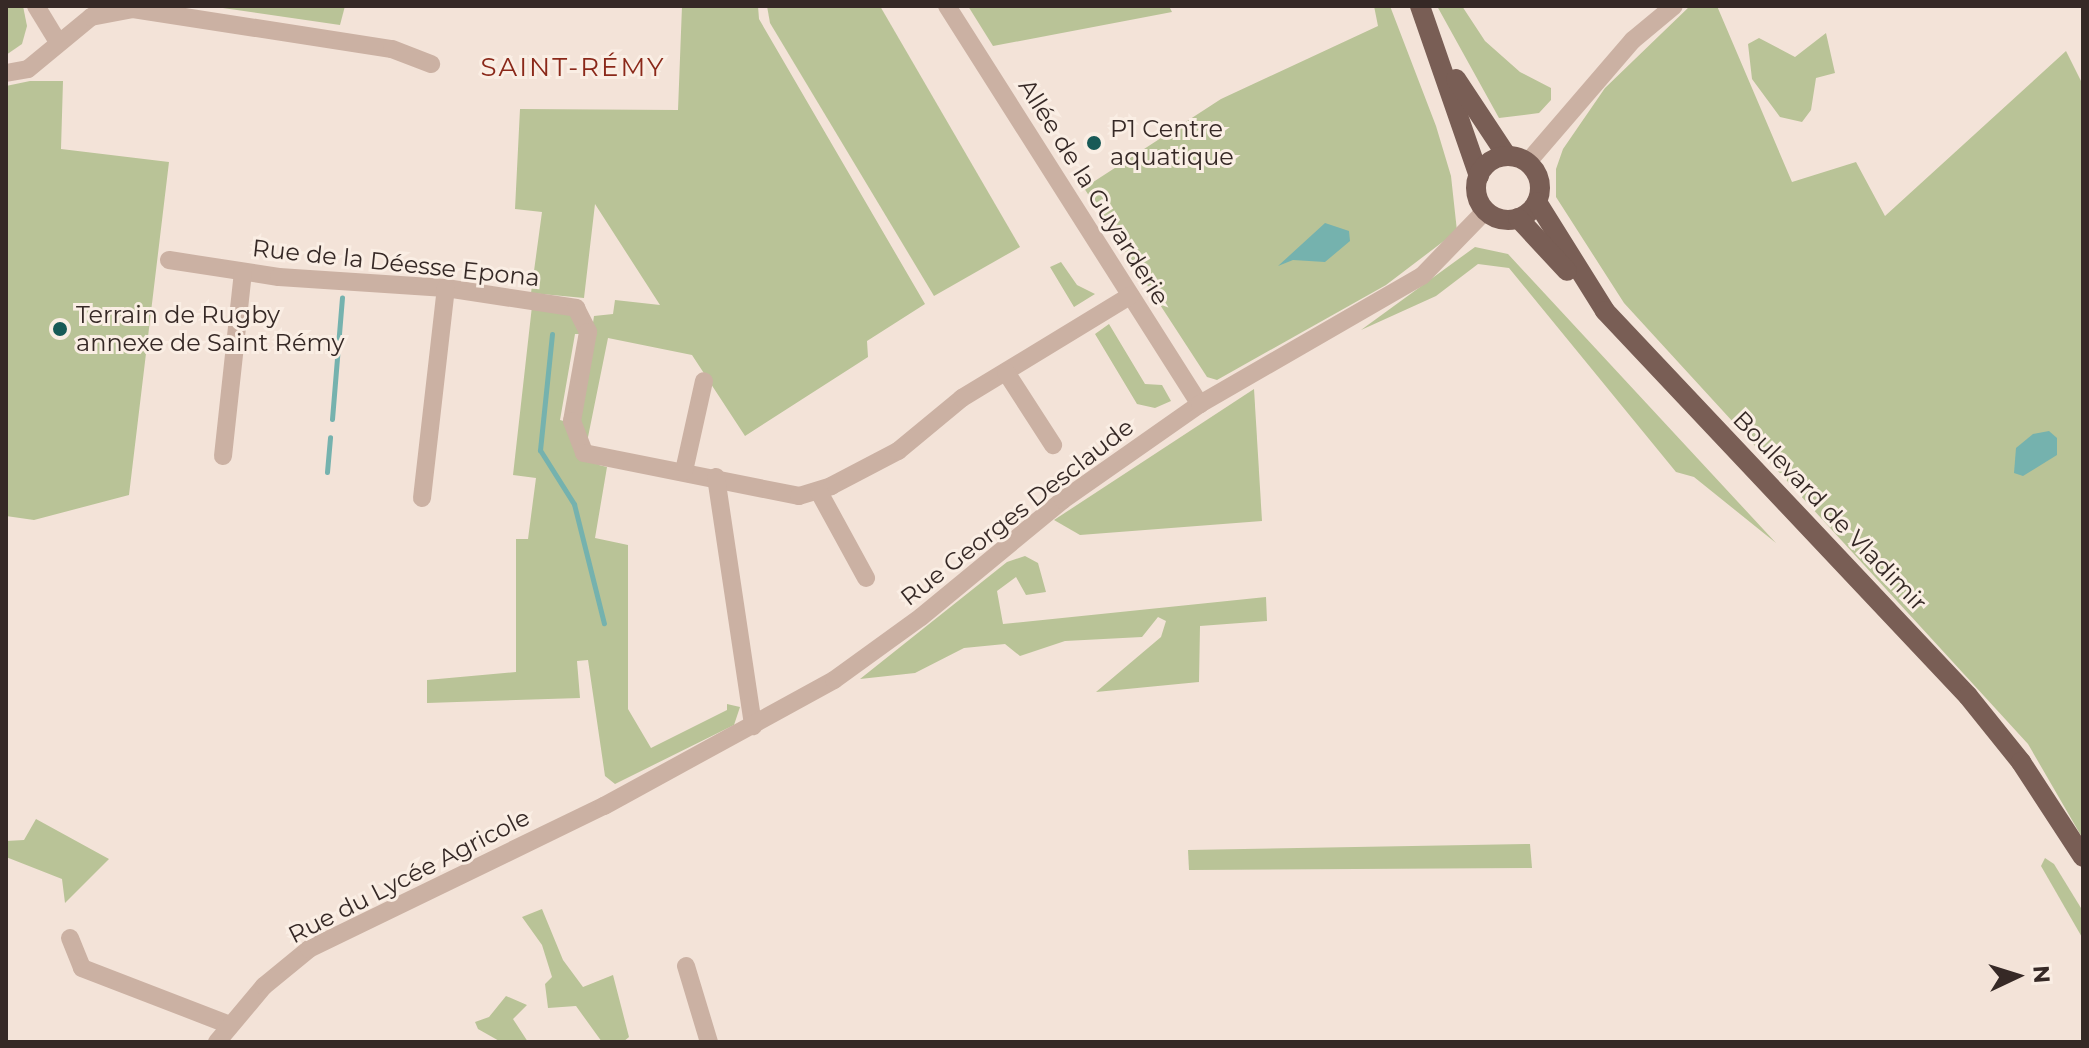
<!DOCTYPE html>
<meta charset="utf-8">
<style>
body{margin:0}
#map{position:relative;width:2089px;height:1048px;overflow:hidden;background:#f3e3d8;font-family:Montserrat,sans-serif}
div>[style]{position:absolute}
.green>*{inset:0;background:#b9c397}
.water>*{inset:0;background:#75b2ae}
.stream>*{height:5px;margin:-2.5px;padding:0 2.5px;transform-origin:2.5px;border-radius:2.5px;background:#75b2ae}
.minor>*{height:18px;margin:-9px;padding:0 9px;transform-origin:9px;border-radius:9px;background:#cbb1a3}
.major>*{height:20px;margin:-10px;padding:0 10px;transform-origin:10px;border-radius:10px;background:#795e55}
.major>.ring{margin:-10px;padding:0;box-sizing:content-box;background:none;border:20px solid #795e55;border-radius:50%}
.dots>*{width:22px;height:22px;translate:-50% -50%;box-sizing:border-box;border:4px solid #faeee4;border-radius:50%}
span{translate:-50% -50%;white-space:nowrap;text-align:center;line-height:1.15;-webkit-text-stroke:6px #faeee4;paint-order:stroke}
.poi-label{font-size:24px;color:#362926}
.left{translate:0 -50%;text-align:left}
.street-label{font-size:24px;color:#362926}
.neighbourhood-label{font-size:26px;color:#8a2819;letter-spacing:2px}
.frame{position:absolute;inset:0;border:8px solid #362926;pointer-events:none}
.north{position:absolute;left:1977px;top:936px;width:80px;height:80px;-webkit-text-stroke:6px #faeee4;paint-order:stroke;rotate:86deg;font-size:22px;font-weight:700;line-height:32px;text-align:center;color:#362926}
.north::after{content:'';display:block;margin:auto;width:28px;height:36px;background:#362926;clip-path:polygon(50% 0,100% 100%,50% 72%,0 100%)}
</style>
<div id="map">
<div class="green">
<i style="clip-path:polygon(6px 6px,23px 6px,27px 26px,22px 44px,6px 55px)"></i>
<i style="clip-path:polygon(209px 6px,345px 6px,340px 25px)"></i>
<i style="clip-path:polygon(682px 6px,758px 6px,759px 19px,925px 304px,867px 341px,868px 357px,745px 436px,692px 355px,608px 338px,587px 442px,578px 425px,594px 316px,613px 314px,615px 300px,660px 305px,595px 204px,584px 298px,531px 293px,542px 212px,515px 209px,520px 109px,678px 110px)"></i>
<i style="clip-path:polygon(767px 6px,880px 6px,1020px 247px,934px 296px,770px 23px)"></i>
<i style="clip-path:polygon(968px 6px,1169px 6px,1172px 12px,993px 46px)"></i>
<i style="clip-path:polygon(1374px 6px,1390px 6px,1436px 126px,1451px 176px,1457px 231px,1386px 285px,1217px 380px,1207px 377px,1084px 188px,1221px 99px,1378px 26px)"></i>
<i style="clip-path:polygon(1437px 6px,1462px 6px,1485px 41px,1520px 72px,1551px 88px,1551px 100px,1539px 113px,1499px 118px)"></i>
<i style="clip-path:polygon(1690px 6px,1717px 6px,1792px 182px,1856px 162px,1885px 216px,2066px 51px,2083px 85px,2083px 839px,2028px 744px,1624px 303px,1556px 197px,1556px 169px,1563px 149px,1605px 88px)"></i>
<i style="clip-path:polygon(1826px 33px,1835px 73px,1816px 78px,1811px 110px,1802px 122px,1780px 117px,1752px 79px,1748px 44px,1759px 38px,1795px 57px)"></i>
<i style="clip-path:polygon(30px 81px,63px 81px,61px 149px,169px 162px,129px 495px,34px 520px,6px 516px,6px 86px)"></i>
<i style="clip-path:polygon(1475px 247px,1508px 254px,1776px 543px,1694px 477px,1676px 472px,1509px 268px,1478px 264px,1436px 296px,1361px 330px)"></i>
<i style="clip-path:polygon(1061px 262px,1077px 285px,1095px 294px,1074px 307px,1050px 267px)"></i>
<i style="clip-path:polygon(532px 306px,571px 312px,581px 334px,575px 334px,560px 420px,567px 422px,599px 465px,607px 467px,595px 538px,628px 545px,628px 709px,651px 748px,727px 710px,727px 704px,740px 707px,734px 725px,615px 784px,605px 776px,588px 660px,577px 661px,580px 698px,427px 703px,427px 680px,516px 672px,516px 539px,528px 539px,536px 478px,513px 475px)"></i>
<i style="clip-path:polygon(1109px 324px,1145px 384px,1162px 385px,1171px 401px,1155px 408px,1137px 404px,1095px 334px)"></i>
<i style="clip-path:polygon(1254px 389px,1262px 521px,1080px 535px,1054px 520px)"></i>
<i style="clip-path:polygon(1025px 556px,1038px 563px,1046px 592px,1026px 595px,1016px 577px,997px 591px,1003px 624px,1266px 597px,1267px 621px,1200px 626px,1199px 682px,1096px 692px,1161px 637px,1166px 621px,1158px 617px,1142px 637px,1065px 641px,1020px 656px,1005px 644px,964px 648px,915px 673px,860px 679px,1007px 562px)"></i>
<i style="clip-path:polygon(36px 819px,109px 859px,65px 903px,62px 879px,6px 857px,6px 841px,24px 840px)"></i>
<i style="clip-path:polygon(1530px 844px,1532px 868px,1189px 870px,1188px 850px)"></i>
<i style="clip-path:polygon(2045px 858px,2054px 864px,2081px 908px,2083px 939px,2041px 866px)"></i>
<i style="clip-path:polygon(542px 909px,563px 960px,583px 987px,613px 975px,629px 1037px,623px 1042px,602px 1042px,576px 1006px,548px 1008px,545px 984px,552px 977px,542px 945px,522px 917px)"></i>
<i style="clip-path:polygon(506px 996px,527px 1005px,513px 1019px,528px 1042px,501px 1042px,478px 1029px,475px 1022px,489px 1017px)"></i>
</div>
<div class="water">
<i style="clip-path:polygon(1325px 223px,1349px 231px,1350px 241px,1325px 262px,1293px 260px,1278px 266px)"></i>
<i style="clip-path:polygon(2049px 431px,2057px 438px,2057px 455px,2023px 476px,2014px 473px,2016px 448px,2033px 434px)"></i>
</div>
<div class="stream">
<i style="left:552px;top:334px;width:117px;rotate:95.9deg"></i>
<i style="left:540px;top:450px;width:64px;rotate:57.8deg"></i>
<i style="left:574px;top:504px;width:123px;rotate:75.9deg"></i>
<i style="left:332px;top:419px;width:122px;rotate:-85.3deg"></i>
<i style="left:327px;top:472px;width:35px;rotate:-85deg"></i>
</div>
<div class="minor">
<i style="left:36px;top:6px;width:42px;rotate:58.6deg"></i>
<i style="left:947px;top:6px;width:472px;rotate:57.6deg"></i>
<i style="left:6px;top:73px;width:22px;rotate:-10deg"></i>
<i style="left:28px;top:69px;width:82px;rotate:-39.5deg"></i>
<i style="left:91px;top:17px;width:43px;rotate:-10.8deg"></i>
<i style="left:133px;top:9px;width:262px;rotate:8.8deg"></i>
<i style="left:392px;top:49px;width:42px;rotate:21deg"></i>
<i style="left:1528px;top:162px;width:161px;rotate:-49.3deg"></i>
<i style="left:1633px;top:40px;width:53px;rotate:-39.7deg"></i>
<i style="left:169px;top:260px;width:111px;rotate:8.8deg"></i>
<i style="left:279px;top:277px;width:167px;rotate:3.8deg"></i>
<i style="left:446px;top:288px;width:132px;rotate:8.7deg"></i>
<i style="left:576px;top:308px;width:27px;rotate:63deg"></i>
<i style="left:588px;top:332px;width:90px;rotate:100.2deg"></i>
<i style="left:572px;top:421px;width:34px;rotate:69deg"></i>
<i style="left:584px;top:453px;width:219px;rotate:11.3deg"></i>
<i style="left:799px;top:496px;width:34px;rotate:-17deg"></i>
<i style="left:831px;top:486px;width:76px;rotate:-27.6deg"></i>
<i style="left:898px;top:451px;width:83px;rotate:-39.6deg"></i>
<i style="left:962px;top:398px;width:197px;rotate:-31.3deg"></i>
<i style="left:1006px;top:372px;width:87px;rotate:57.2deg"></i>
<i style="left:223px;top:456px;width:185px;rotate:-83.8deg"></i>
<i style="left:684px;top:471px;width:92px;rotate:-77.5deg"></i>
<i style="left:716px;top:477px;width:252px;rotate:81.5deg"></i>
<i style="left:819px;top:492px;width:98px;rotate:61.3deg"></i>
<i style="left:422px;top:498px;width:211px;rotate:-83.5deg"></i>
<i style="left:70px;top:938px;width:32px;rotate:68deg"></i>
<i style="left:82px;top:968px;width:159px;rotate:21.1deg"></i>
<i style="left:686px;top:966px;width:79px;rotate:73.2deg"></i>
<i style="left:217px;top:1042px;width:73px;rotate:-50deg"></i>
<i style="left:264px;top:986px;width:58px;rotate:-39.4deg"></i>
<i style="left:309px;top:949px;width:328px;rotate:-25.9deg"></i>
<i style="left:604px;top:806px;width:262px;rotate:-28.7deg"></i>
<i style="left:834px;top:680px;width:107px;rotate:-35.9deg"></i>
<i style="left:921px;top:617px;width:184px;rotate:-39.5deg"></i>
<i style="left:1063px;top:500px;width:167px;rotate:-35deg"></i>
<i style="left:1200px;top:404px;width:256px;rotate:-30deg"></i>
<i style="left:1422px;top:276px;width:92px;rotate:-45.9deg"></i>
</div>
<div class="major">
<i style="left:1420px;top:6px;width:180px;rotate:70.9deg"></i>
<i style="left:1456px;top:79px;width:92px;rotate:56.5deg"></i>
<i class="ring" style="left:1476px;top:156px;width:44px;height:44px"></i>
<i style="left:1537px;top:202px;width:128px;rotate:58deg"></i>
<i style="left:1605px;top:311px;width:529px;rotate:46.68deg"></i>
<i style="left:1968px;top:696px;width:85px;rotate:51.2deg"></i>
<i style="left:2021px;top:762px;width:113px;rotate:56.9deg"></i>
<i style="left:1518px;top:218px;width:72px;rotate:47.2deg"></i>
</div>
<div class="dots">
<i style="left:1094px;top:143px;background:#185a57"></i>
<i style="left:60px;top:329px;background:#185a57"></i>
</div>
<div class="poi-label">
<span class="left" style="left:1110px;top:143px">P1 Centre<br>aquatique</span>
<span class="left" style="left:76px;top:329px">Terrain de Rugby<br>annexe de Saint Rémy</span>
</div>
<div class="street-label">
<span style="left:1094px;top:192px;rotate:58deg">Allée de la Guyarderie</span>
<span style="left:396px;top:263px;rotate:6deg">Rue de la Déesse Epona</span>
<span style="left:1830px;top:511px;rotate:46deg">Boulevard de Vladimir</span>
<span style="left:1017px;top:512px;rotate:-38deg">Rue Georges Desclaude</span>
<span style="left:409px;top:876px;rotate:-27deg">Rue du Lycée Agricole</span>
</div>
<div class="neighbourhood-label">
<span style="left:573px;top:68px">SAINT-RÉMY</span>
</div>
<div class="frame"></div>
<div class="north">N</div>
</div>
